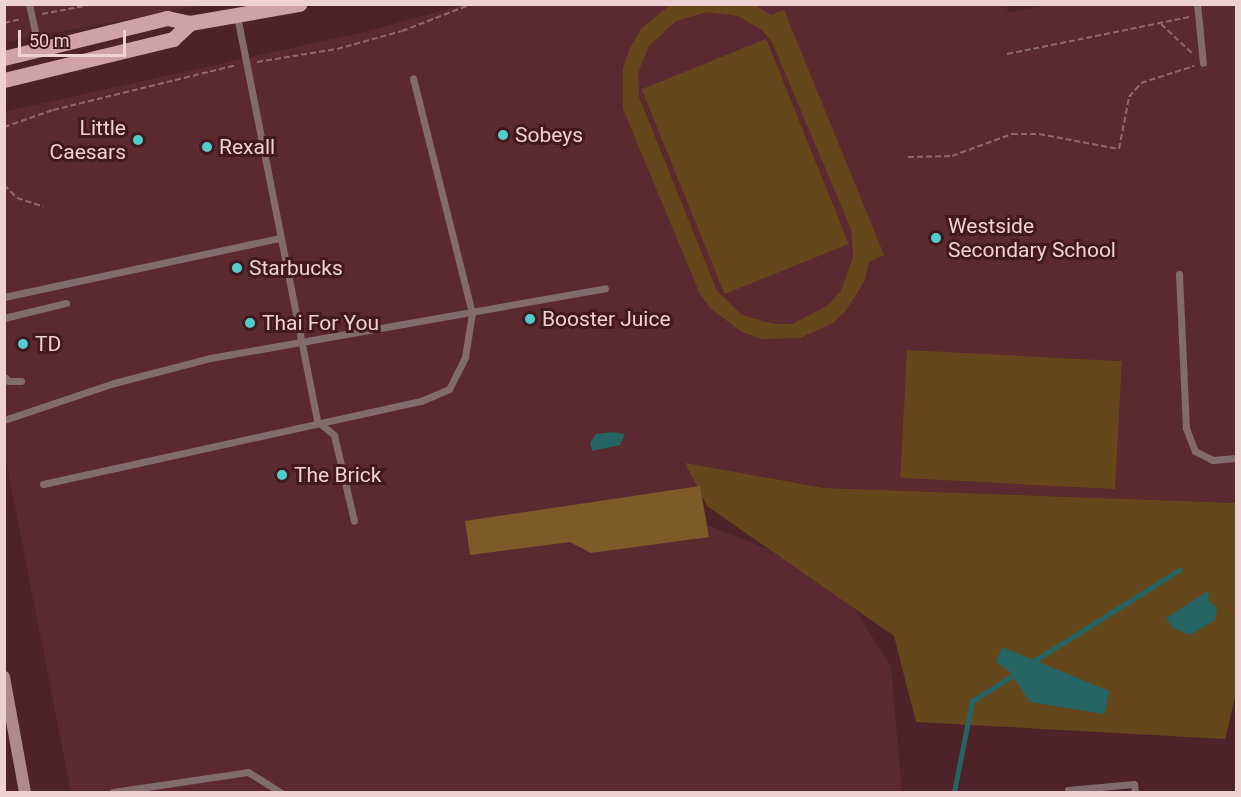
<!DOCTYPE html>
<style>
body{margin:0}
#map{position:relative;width:1241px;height:797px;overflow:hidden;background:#4d2329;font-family:Roboto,sans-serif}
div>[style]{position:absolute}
.built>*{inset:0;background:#5b2a30}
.green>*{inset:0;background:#65471c;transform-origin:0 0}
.forest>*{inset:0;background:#7d5a28}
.water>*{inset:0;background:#246463}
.stream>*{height:4.5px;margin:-2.25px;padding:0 2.25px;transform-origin:2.25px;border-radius:2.25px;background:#246463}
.path>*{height:2px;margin-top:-1px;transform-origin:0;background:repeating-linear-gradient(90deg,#8d686d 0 6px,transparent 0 9px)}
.lane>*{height:7px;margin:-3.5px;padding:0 3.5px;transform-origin:3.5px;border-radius:3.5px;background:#816b6c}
.secondary>*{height:12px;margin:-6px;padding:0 6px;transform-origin:6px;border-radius:6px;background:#ad8a8c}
.primary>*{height:15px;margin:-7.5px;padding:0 7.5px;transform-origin:7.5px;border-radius:7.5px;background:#cfa2a5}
.dots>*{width:16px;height:16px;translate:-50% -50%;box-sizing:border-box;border:3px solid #41191f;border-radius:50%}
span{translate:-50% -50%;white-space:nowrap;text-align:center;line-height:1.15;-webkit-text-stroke:6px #41191f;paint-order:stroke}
.poi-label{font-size:21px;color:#edd1d3}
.right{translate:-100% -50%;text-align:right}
.left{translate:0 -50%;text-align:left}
.frame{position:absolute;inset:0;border:6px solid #edd1d3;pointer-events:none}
.scale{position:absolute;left:18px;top:30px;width:108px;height:27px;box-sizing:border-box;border:3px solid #edd1d3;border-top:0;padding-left:8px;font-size:18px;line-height:21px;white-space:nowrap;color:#edd1d3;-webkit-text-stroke:4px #41191f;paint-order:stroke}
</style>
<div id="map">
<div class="built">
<i style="clip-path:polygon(1006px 4px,1008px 13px,1051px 4px,1236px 5px,1236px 503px,824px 488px,686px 464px,700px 486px,707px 525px,768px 549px,853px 606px,891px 667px,902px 792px,71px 792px,5px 455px,4px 112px,368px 31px,463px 5px)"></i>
<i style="clip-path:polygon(5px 5px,203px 5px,5px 42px)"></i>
</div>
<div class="green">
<i style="clip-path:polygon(evenodd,671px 4px,755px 5px,771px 15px,784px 10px,884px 255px,869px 262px,864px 282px,845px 312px,833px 323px,800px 338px,761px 339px,742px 332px,711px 309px,700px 294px,623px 109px,623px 68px,630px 48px,641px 29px,671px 4px,707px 12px,738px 16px,762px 30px,772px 42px,851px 229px,853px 257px,841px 291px,827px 306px,792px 324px,774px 324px,742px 315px,717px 291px,639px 97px,638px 73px,649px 46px,676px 21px,707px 12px)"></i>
<i style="left:766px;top:39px;width:221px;height:134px;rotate:68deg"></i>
<i style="left:907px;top:350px;width:215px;height:128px;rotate:3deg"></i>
<i style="clip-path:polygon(685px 463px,824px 488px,1236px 503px,1236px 693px,1225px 739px,916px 722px,894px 636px,707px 506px)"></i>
</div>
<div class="forest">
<i style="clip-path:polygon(700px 486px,709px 537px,591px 553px,570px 542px,470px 555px,465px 521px)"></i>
</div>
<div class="water">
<i style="clip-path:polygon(614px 432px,625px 434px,620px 445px,592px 451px,590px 443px,596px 434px)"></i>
<i style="clip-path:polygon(1208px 591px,1209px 602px,1217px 607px,1215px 620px,1190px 635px,1173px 628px,1166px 618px)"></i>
<i style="clip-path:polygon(1002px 647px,1109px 691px,1105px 714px,1030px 702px,1010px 672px,996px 662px)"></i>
</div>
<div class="stream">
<i style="left:1031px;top:663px;width:175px;rotate:-32.1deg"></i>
<i style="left:954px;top:792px;width:93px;rotate:-78.8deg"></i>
<i style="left:972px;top:701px;width:53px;rotate:-31.9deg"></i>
</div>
<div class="path">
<i style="left:42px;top:14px;width:54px;rotate:-10.7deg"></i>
<i style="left:4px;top:23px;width:18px;rotate:-13deg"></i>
<i style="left:1161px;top:24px;width:42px;rotate:43.1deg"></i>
<i style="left:1007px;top:54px;width:186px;rotate:-11.5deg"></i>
<i style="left:257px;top:62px;width:81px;rotate:-9.2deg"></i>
<i style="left:337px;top:49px;width:67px;rotate:-15.5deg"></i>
<i style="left:402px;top:31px;width:75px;rotate:-21.1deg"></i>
<i style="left:4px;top:127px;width:52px;rotate:-19.1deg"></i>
<i style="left:53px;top:110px;width:188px;rotate:-13.8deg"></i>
<i style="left:908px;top:157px;width:44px;rotate:-1.3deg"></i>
<i style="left:952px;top:156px;width:64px;rotate:-20.1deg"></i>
<i style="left:1012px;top:134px;width:27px"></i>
<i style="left:1039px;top:134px;width:81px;rotate:10.6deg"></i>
<i style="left:1119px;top:149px;width:53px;rotate:-79.1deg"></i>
<i style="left:1129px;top:97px;width:18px;rotate:-49deg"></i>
<i style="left:1141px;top:83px;width:56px;rotate:-17.8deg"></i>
<i style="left:4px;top:185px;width:18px;rotate:45deg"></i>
<i style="left:17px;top:198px;width:28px;rotate:18deg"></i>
</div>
<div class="lane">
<i style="left:29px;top:4px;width:47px;rotate:77.7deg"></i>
<i style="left:1197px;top:4px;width:59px;rotate:84.2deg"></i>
<i style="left:237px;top:16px;width:413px;rotate:78.8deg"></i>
<i style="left:317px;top:421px;width:22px;rotate:39deg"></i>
<i style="left:334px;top:435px;width:88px;rotate:76.9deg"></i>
<i style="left:1179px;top:274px;width:154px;rotate:87.4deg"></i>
<i style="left:1186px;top:428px;width:25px;rotate:69deg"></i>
<i style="left:1195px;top:451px;width:20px;rotate:27deg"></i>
<i style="left:1213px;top:460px;width:23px;rotate:-5deg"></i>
<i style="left:4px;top:297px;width:281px;rotate:-12.1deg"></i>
<i style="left:4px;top:318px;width:64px;rotate:-13.6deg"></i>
<i style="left:4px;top:377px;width:6px;rotate:39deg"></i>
<i style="left:9px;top:381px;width:12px"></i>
<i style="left:4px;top:420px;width:116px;rotate:-18.6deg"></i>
<i style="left:114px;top:383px;width:99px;rotate:-14.6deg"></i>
<i style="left:210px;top:358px;width:401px;rotate:-10deg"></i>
<i style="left:43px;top:484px;width:387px;rotate:-12.4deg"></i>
<i style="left:421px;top:401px;width:30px;rotate:-23deg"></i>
<i style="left:449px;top:389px;width:36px;rotate:-63deg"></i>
<i style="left:465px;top:357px;width:45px;rotate:-81deg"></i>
<i style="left:472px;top:313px;width:242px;rotate:-104.1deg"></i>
<i style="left:1068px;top:790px;width:66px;rotate:-5.2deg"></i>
<i style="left:1134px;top:784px;width:8px;rotate:83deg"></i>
<i style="left:113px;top:792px;width:136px;rotate:-8.4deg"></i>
<i style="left:248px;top:772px;width:38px;rotate:32deg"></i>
</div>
<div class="secondary">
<i style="left:4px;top:677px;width:117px;rotate:79.7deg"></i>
</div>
<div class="primary">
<i style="left:4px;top:58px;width:168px;rotate:-13.8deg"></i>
<i style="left:167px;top:18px;width:24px;rotate:12deg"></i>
<i style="left:190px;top:23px;width:111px;rotate:-9.9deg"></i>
<i style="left:4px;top:80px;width:174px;rotate:-13.6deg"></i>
<i style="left:173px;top:39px;width:23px;rotate:-43deg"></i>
</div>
<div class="dots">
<i style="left:503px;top:135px;background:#53cdcb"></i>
<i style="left:138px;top:140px;background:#53cdcb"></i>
<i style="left:207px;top:147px;background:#53cdcb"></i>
<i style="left:936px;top:238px;background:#53cdcb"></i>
<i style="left:237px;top:268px;background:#53cdcb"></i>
<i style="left:530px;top:319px;background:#53cdcb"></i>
<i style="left:250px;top:323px;background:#53cdcb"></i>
<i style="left:23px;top:344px;background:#53cdcb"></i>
<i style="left:282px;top:475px;background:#53cdcb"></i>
</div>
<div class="poi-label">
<span class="right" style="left:126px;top:140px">Little<br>Caesars</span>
<span class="left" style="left:515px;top:135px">Sobeys</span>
<span class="left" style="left:219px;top:147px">Rexall</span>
<span class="left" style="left:948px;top:238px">Westside<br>Secondary School</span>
<span class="left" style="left:249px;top:268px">Starbucks</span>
<span class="left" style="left:542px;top:319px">Booster Juice</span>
<span class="left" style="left:262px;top:323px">Thai For You</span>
<span class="left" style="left:35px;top:344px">TD</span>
<span class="left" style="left:294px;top:475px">The Brick</span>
</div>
<div class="frame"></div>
<div class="scale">50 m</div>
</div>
